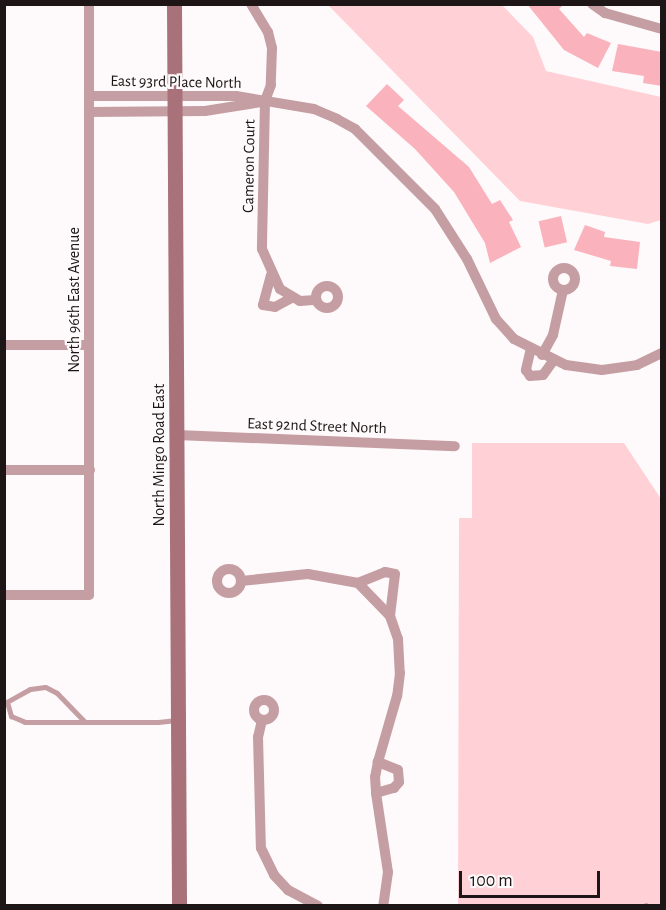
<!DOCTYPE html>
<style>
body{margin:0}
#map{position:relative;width:666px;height:910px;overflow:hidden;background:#fef9fa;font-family:"Alegreya Sans",sans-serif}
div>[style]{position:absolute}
.green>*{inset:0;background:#ffd1d7}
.building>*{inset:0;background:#fab3bd;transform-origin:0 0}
.lane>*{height:5px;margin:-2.5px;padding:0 2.5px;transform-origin:2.5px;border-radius:2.5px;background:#c59ea3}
.street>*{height:10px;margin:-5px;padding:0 5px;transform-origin:5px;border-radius:5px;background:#c59ea3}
.street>.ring{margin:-5px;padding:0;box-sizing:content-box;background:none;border:10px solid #c59ea3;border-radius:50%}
.secondary>*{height:15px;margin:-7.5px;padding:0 7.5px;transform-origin:7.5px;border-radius:7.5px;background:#a9727a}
span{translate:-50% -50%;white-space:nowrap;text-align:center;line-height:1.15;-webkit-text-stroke:4.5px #fef9fa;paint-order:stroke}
.street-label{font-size:16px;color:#1d1516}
.frame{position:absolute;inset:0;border:6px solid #1d1516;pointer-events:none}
.scale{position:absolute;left:459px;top:871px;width:141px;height:27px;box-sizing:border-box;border:3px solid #1d1516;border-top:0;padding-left:8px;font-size:18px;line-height:21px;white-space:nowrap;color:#1d1516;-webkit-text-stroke:4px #fef9fa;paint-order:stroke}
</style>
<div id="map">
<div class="green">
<i style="clip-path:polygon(328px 5px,502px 5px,533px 37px,546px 71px,661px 97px,661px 220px,648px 224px,520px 201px)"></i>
<i style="clip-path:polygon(472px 443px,624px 443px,661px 499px,661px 905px,458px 906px,459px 518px,472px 518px)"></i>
</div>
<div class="building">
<i style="clip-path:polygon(527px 4px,564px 4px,559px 9px,584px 37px,587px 33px,611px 43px,598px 68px,564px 50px)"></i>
<i style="clip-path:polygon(618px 44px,662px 52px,662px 86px,643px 83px,644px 76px,612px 71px)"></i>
<i style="clip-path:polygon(387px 84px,404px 100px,398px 106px,469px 167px,492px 204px,500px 200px,513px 220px,509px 222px,521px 247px,490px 263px,485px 243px,454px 192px,415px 149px,366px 106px)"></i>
<i style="left:561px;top:216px;width:27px;height:23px;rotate:77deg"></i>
<i style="clip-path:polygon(585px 225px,605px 232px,604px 237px,640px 242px,637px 269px,610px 266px,611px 261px,574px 250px)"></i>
</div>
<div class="lane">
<i style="left:84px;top:721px;width:39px;rotate:-134deg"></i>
<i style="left:57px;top:693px;width:13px;rotate:-153deg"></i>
<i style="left:45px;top:687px;width:15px;rotate:172deg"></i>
<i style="left:30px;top:689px;width:26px;rotate:151deg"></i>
<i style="left:7px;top:702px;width:15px;rotate:74deg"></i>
<i style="left:11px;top:716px;width:15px;rotate:23deg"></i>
<i style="left:25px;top:722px;width:133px"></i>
<i style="left:158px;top:722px;width:19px;rotate:-6deg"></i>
<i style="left:644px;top:906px;width:2px;rotate:-27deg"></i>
</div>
<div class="street">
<i style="left:251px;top:4px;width:33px;rotate:59deg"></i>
<i style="left:268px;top:32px;width:16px;rotate:76deg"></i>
<i style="left:272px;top:48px;width:37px;rotate:92deg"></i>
<i style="left:271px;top:85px;width:17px;rotate:111deg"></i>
<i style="left:265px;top:101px;width:148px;rotate:91.2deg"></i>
<i style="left:262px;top:249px;width:44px;rotate:65.8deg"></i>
<i style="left:280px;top:289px;width:23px;rotate:31deg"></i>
<i style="left:300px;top:301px;width:16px;rotate:-4deg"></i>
<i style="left:592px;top:4px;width:16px;rotate:35deg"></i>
<i style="left:605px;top:13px;width:59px;rotate:15.7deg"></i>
<i style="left:89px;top:96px;width:147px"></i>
<i style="left:236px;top:96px;width:79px;rotate:9.5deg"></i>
<i style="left:314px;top:109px;width:25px;rotate:23deg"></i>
<i style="left:337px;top:119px;width:21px;rotate:29deg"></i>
<i style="left:355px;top:129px;width:113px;rotate:45deg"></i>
<i style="left:435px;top:209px;width:59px;rotate:57.4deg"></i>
<i style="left:467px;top:259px;width:67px;rotate:64.2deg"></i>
<i style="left:496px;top:319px;width:27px;rotate:48deg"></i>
<i style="left:514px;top:339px;width:58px;rotate:26.6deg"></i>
<i style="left:566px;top:365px;width:36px;rotate:8deg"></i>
<i style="left:602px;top:370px;width:35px;rotate:-8deg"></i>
<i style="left:637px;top:365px;width:28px;rotate:-26deg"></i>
<i style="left:89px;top:112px;width:116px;rotate:-0.5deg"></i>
<i style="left:205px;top:111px;width:58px;rotate:-9deg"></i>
<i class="ring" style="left:553px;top:268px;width:12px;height:12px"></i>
<i style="left:271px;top:275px;width:31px;rotate:105deg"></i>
<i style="left:263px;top:305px;width:12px;rotate:9deg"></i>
<i style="left:275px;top:307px;width:18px;rotate:-29deg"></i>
<i class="ring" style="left:316px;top:286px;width:12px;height:12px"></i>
<i style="left:4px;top:345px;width:85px"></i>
<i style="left:531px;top:348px;width:23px;rotate:103deg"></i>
<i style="left:526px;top:370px;width:7px;rotate:56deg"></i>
<i style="left:530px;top:376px;width:13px;rotate:-4deg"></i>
<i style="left:543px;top:375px;width:19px;rotate:-54deg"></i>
<i style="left:542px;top:355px;width:23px;rotate:-61deg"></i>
<i style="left:553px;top:335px;width:46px;rotate:-77.5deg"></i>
<i style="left:177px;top:435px;width:278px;rotate:2.3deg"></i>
<i style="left:4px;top:470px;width:86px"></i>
<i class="ring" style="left:217px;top:569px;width:14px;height:14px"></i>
<i style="left:241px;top:581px;width:67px;rotate:-6deg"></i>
<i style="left:308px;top:574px;width:51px;rotate:10.2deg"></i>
<i style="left:358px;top:583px;width:46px;rotate:45.9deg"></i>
<i style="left:390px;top:616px;width:24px;rotate:71deg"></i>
<i style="left:398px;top:639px;width:34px;rotate:87deg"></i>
<i style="left:400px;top:673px;width:23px;rotate:97deg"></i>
<i style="left:397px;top:696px;width:69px;rotate:106.1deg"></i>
<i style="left:378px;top:762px;width:15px;rotate:101deg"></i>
<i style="left:375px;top:777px;width:16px;rotate:86deg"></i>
<i style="left:376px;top:793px;width:19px;rotate:-16deg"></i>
<i style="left:394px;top:788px;width:8px;rotate:-50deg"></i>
<i style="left:399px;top:782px;width:12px;rotate:-95deg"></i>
<i style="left:398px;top:770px;width:22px;rotate:-158deg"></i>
<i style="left:358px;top:583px;width:29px;rotate:-22deg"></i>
<i style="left:385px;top:572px;width:10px;rotate:11deg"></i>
<i style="left:395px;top:574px;width:42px;rotate:96.8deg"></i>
<i style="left:4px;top:595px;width:85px"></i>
<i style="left:89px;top:595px;width:591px;rotate:-90deg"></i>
<i class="ring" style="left:254px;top:700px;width:10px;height:10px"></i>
<i style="left:262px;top:720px;width:17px;rotate:103deg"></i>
<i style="left:258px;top:737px;width:111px;rotate:88.5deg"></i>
<i style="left:261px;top:848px;width:30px;rotate:64deg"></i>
<i style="left:274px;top:875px;width:21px;rotate:47deg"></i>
<i style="left:288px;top:890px;width:34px;rotate:28deg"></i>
<i style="left:376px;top:793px;width:80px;rotate:81.4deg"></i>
<i style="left:388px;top:872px;width:34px;rotate:98deg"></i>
</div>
<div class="secondary">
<i style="left:174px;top:4px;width:902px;rotate:89.68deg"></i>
</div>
<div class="street-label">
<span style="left:176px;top:82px;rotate:1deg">East 93rd Place North</span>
<span style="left:249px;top:166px;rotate:-89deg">Cameron Court</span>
<span style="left:74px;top:300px;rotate:-90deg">North 96th East Avenue</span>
<span style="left:317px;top:426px;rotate:2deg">East 92nd Street North</span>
<span style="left:159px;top:455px;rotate:-90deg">North Mingo Road East</span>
</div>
<div class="frame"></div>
<div class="scale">100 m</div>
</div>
